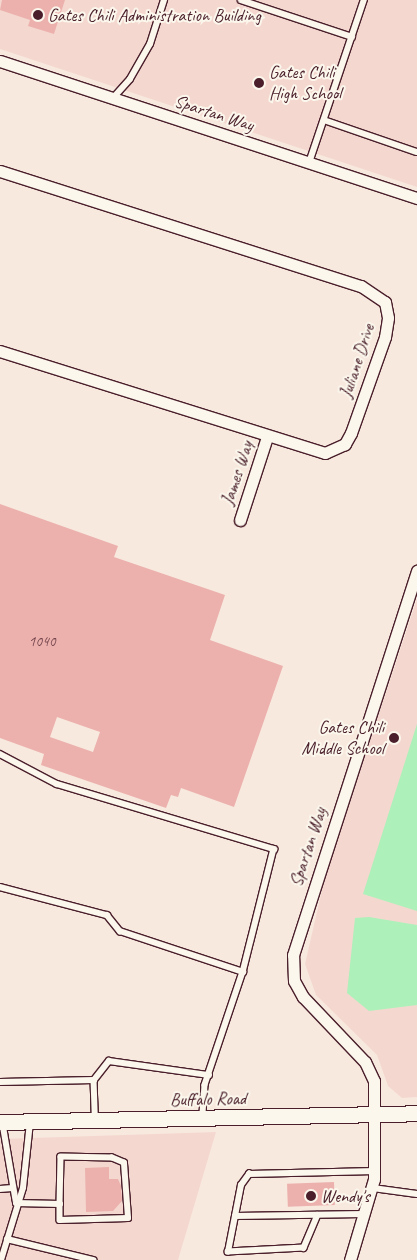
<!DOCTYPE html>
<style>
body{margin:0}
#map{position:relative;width:417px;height:1260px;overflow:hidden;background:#f8e9df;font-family:Caveat,sans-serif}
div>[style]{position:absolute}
.built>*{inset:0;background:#f4d8d0}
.green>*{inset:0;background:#adf0b9}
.building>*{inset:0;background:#ecb1ad;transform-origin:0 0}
.roads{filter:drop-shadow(1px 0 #4a1f2b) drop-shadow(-1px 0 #4a1f2b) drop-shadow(0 1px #4a1f2b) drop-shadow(0 -1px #4a1f2b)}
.lane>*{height:5.5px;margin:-2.75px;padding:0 2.75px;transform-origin:2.75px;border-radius:2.75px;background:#fbf7ec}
.street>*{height:11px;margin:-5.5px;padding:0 5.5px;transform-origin:5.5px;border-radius:5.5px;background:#fbf7ec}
.secondary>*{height:15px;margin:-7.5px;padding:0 7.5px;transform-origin:7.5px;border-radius:7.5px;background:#fbf7ec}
.dots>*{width:14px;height:14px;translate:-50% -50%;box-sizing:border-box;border:2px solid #fbf7ec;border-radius:50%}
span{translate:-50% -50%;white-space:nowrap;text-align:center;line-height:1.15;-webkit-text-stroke:4px #fbf7ec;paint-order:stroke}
.number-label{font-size:15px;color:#72444c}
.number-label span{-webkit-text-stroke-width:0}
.poi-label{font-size:18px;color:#4a1f2b}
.left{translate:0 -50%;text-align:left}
.right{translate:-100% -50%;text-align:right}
.street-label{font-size:18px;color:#4a1f2b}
</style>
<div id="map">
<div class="built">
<i style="clip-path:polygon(0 0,417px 0,417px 187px,0 49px)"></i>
<i style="clip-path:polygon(417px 599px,417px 1097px,402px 1098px,388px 1086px,377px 1055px,316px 995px,305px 964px,325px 877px)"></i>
<i style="clip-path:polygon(216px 1132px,178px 1260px,0 1260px,0 1139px)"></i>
</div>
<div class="green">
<i style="clip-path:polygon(417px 724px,417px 911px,363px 894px)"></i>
<i style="clip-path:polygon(369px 917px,417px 925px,417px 1005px,369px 1011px,347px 993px,355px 918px)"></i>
</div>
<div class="building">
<i style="clip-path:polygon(2px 0,65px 0,54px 34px,28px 26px,30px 20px,0 10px)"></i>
<i style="clip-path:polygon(evenodd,0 504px,118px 546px,114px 557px,225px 595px,210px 640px,283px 666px,234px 807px,181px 788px,178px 797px,171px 795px,166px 808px,41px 765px,44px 754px,0 738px,0 504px,57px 717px,100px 732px,93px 752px,50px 737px,57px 717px)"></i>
<i style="clip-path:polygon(109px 1167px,109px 1179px,118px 1179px,121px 1186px,122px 1201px,113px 1211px,86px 1212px,85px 1168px)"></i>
<i style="left:334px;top:1182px;width:23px;height:47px;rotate:88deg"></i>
</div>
<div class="roads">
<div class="lane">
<i style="left:241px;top:0;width:117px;rotate:18.4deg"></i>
<i style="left:113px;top:98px;width:25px;rotate:-48deg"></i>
<i style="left:130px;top:79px;width:40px;rotate:-60.3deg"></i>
<i style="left:150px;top:44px;width:46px;rotate:-72.3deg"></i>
<i style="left:324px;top:120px;width:98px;rotate:19deg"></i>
<i style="left:309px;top:163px;width:172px;rotate:-71.4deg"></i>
<i style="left:0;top:754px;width:64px;rotate:27.8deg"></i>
<i style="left:57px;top:784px;width:227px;rotate:16.7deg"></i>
<i style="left:274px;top:849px;width:127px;rotate:104.1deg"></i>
<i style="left:0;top:887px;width:111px;rotate:14.7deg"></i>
<i style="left:107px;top:915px;width:21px;rotate:51deg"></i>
<i style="left:120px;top:931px;width:130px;rotate:18.4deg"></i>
<i style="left:243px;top:972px;width:119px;rotate:108.6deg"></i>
<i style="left:205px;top:1085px;width:31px;rotate:94deg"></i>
<i style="left:94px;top:1080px;width:38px;rotate:88deg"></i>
<i style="left:0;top:1082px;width:94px;rotate:-1.2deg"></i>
<i style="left:94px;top:1080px;width:24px;rotate:-52deg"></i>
<i style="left:109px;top:1061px;width:101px;rotate:8deg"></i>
<i style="left:3px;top:1124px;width:77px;rotate:80.3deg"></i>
<i style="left:373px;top:1188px;width:44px;rotate:7.8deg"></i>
<i style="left:0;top:1189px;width:12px;rotate:-5deg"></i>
<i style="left:16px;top:1203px;width:44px;rotate:1.3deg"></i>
<i style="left:60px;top:1204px;width:16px;rotate:90deg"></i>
<i style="left:60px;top:1220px;width:68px;rotate:-1.7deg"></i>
<i style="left:128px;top:1218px;width:55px;rotate:-94.2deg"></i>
<i style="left:124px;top:1163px;width:13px;rotate:-157deg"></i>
<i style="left:112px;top:1158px;width:51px;rotate:-178.9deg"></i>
<i style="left:61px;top:1157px;width:47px;rotate:91.2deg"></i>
<i style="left:318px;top:1215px;width:36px;rotate:113deg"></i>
<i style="left:304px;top:1248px;width:76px;rotate:177deg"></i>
<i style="left:228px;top:1252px;width:68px;rotate:-79deg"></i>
<i style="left:241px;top:1185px;width:14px;rotate:-54deg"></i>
<i style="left:249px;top:1174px;width:126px;rotate:-1.4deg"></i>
<i style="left:235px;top:1216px;width:128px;rotate:-0.9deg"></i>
<i style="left:7px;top:1239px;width:89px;rotate:13.7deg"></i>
<i style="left:1px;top:1260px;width:75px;rotate:-73deg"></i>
<i style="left:23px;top:1188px;width:65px;rotate:-83.9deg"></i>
</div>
<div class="street">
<i style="left:0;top:61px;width:439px;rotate:18.2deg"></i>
<i style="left:0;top:171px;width:379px;rotate:17.7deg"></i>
<i style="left:361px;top:286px;width:29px;rotate:34deg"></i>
<i style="left:385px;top:302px;width:16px;rotate:79deg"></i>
<i style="left:388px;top:318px;width:19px;rotate:99deg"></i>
<i style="left:385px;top:337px;width:102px;rotate:109.5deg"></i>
<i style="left:351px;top:433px;width:13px;rotate:119deg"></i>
<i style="left:345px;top:444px;width:22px;rotate:156deg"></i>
<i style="left:325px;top:453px;width:341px;rotate:-162.6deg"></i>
<i style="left:240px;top:520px;width:87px;rotate:-72deg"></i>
<i style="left:350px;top:1260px;width:84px;rotate:-73.5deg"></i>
<i style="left:374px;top:1179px;width:98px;rotate:-90deg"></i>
<i style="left:374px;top:1081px;width:21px;rotate:-115deg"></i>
<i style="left:365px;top:1062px;width:90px;rotate:-133.6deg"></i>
<i style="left:303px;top:997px;width:18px;rotate:-119deg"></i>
<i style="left:294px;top:981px;width:26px;rotate:-92deg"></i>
<i style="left:293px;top:955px;width:404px;rotate:-72.1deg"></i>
</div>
<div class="secondary">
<i style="left:0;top:1122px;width:417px;rotate:-1.2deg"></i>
</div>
</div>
<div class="dots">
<i style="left:38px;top:15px;background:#4a1f2b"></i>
<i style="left:259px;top:83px;background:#4a1f2b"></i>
<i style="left:394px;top:738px;background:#4a1f2b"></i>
<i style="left:311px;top:1196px;background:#4a1f2b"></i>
</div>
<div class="number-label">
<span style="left:42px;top:642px">1040</span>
</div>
<div class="poi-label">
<span class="left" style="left:48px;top:15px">Gates Chili Administration Building</span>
<span class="left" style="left:269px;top:83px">Gates Chili<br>High School</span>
<span class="right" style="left:384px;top:738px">Gates Chili<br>Middle School</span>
<span class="left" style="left:321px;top:1196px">Wendy's</span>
</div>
<div class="street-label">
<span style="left:214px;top:113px;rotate:18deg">Spartan Way</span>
<span style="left:357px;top:361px;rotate:-72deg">Juliane Drive</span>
<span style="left:237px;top:473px;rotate:-72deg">James Way</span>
<span style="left:308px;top:847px;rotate:-72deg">Spartan Way</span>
<span style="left:208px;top:1099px;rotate:-1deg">Buffalo Road</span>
</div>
</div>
